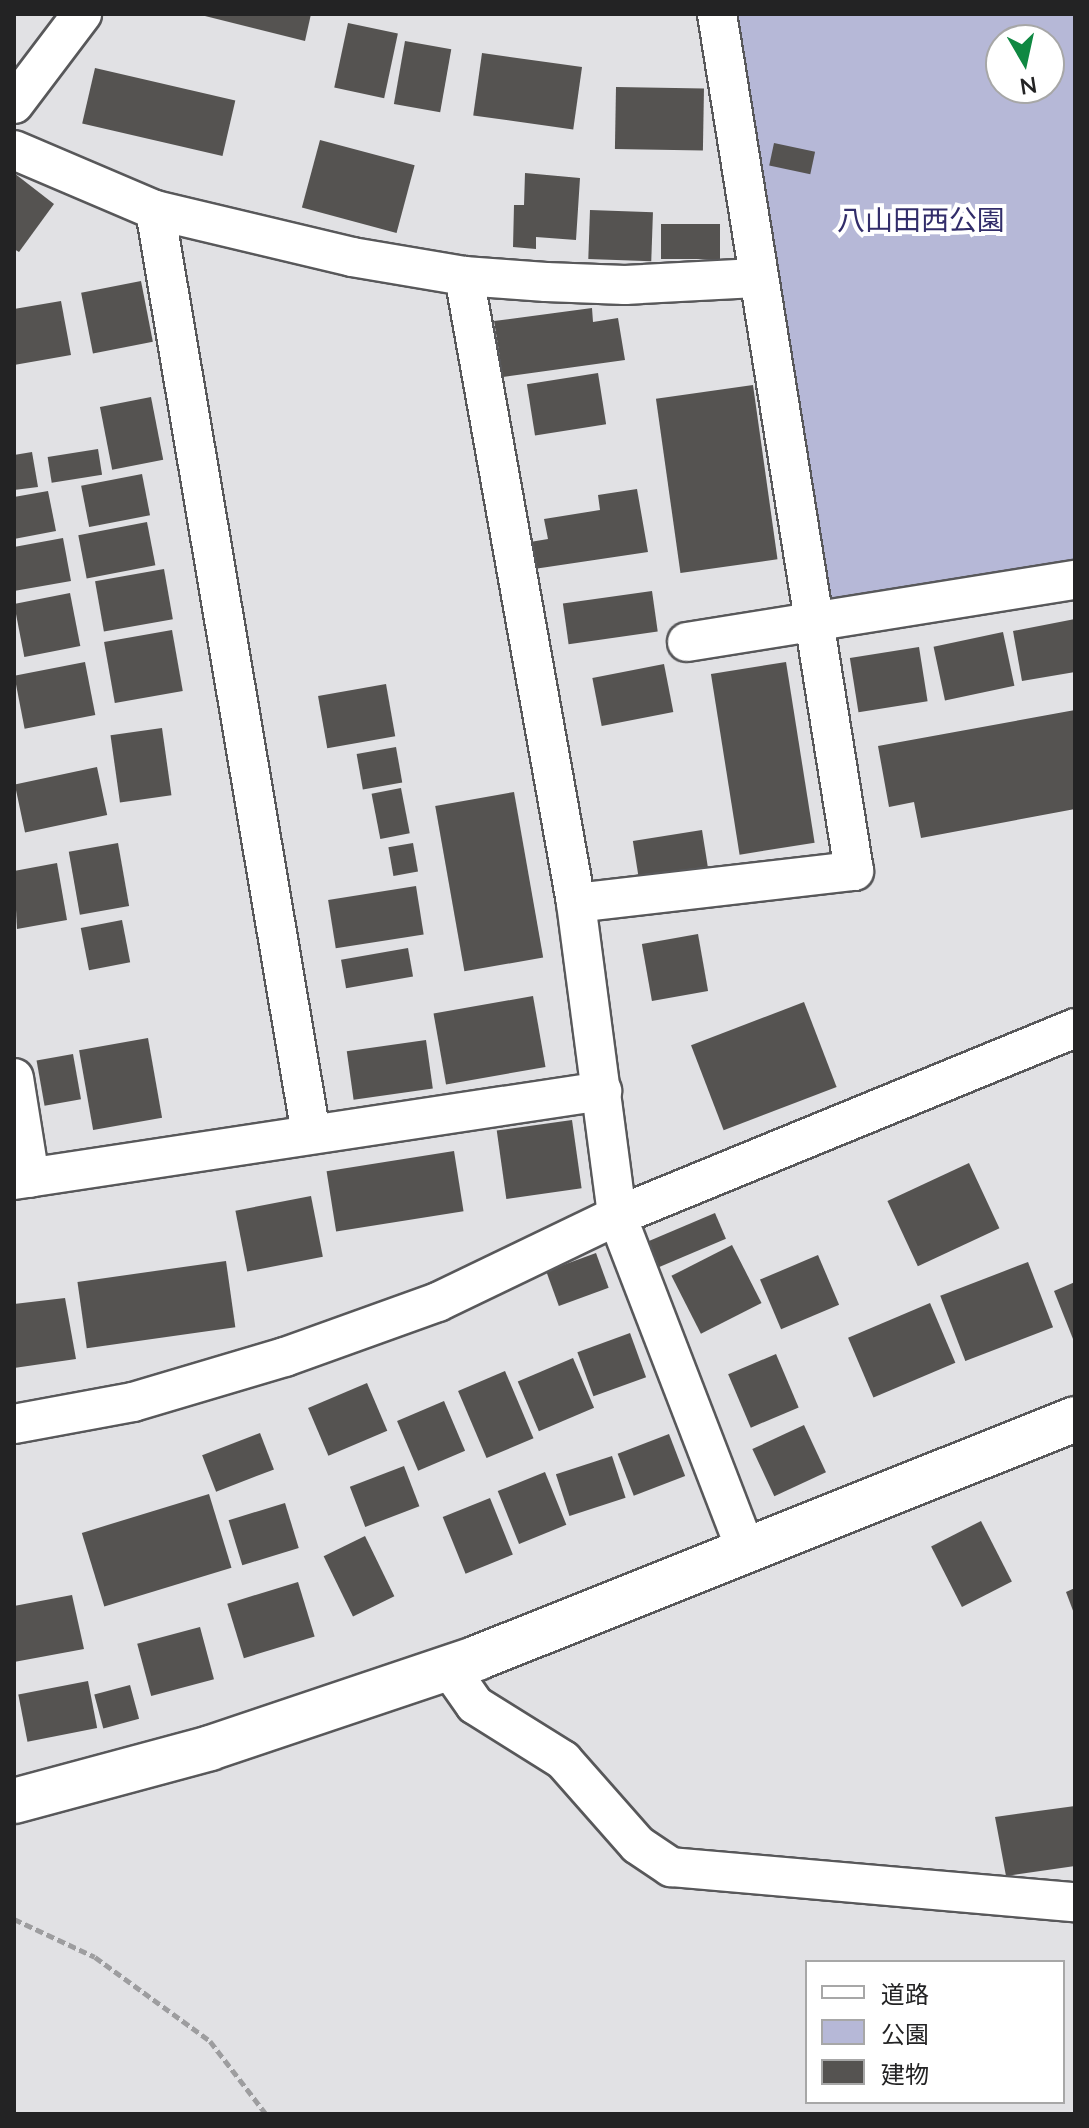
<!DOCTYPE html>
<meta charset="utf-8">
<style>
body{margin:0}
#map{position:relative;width:1089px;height:2128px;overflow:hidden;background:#e1e1e4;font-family:Lato,"Noto Sans JP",sans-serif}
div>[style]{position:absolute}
.green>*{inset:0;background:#b6b8d7}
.building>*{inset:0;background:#555351;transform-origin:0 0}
.path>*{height:5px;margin-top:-2.5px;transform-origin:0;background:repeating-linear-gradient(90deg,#9d9d9f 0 8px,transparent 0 12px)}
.roads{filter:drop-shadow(2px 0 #58585a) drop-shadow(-2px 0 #58585a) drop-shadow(0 2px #58585a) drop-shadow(0 -2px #58585a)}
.minor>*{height:38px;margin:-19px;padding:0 19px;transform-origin:19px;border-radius:19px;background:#fff}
.tertiary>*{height:44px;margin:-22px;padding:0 22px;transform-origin:22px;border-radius:22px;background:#fff}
span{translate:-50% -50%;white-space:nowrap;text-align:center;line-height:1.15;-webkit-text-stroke:8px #fff;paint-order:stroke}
.park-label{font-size:28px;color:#322d6a}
.frame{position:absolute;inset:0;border:16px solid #232324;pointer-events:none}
.legend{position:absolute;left:805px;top:1960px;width:260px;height:144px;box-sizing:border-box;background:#fff;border:2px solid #a7a7a7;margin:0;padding:10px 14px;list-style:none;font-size:24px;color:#232324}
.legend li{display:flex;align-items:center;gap:16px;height:40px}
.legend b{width:40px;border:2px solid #a7a7a7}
.north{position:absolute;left:985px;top:24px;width:80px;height:80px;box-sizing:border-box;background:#fff;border:2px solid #a7a7a7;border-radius:50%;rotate:171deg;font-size:22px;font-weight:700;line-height:32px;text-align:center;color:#232324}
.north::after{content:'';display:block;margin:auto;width:28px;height:36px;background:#0f8842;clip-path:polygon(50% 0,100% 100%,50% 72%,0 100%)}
</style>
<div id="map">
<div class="green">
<i style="clip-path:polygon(evenodd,733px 14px,1075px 14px,1075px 561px,831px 602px,733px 14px,1001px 40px,1049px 40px,1049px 88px,1001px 88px,1001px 40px)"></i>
</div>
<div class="building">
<i style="clip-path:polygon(197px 14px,311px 14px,305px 41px)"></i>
<i style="left:348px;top:23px;width:51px;height:66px;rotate:12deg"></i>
<i style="left:405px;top:41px;width:47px;height:64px;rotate:10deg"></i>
<i style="left:482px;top:53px;width:101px;height:63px;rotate:8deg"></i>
<i style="left:95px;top:68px;width:144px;height:57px;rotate:13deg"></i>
<i style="left:616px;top:87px;width:88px;height:62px;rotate:1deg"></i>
<i style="left:320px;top:140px;width:98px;height:70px;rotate:15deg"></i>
<i style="left:774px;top:143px;width:42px;height:23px;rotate:12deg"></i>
<i style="clip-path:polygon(14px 173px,54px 204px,19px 252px,14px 249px)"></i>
<i style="clip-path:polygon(525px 173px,580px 178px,576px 240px,536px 237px,536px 249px,513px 247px,514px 205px,524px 205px)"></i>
<i style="left:590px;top:210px;width:63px;height:49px;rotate:2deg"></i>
<i style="left:661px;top:224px;width:59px;height:35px"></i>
<i style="left:141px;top:281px;width:62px;height:61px;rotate:79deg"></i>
<i style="clip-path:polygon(61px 301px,71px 355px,14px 365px,14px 309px)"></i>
<i style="clip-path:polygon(592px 308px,593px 322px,618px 318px,625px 360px,503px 377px,494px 321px)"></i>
<i style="left:598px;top:373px;width:52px;height:72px;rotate:81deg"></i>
<i style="left:753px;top:385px;width:176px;height:98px;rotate:82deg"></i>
<i style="left:151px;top:397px;width:64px;height:52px;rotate:79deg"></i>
<i style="left:98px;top:449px;width:26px;height:51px;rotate:81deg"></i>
<i style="clip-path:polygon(32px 452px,38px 487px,14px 490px,14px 455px)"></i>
<i style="left:142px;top:474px;width:42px;height:62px;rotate:79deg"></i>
<i style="clip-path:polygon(637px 489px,648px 552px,534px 569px,530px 542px,548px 539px,544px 519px,600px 510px,598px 495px)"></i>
<i style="clip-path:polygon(48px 491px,56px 531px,14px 539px,14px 497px)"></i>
<i style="left:147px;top:522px;width:44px;height:70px;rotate:79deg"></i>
<i style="clip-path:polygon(63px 538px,71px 581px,14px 591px,14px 547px)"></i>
<i style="left:164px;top:569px;width:51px;height:70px;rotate:80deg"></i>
<i style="left:652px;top:591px;width:41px;height:90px;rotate:82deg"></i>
<i style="left:70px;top:593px;width:54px;height:57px;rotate:79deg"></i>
<i style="clip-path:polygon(1075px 619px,1075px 672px,1022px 681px,1013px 631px)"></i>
<i style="left:172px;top:630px;width:62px;height:69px;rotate:80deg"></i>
<i style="left:1003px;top:632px;width:55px;height:71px;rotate:78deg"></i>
<i style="left:919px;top:647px;width:55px;height:70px;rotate:81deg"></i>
<i style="left:85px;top:662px;width:54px;height:72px;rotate:79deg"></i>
<i style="left:786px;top:662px;width:183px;height:76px;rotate:81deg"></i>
<i style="left:664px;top:664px;width:49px;height:73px;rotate:79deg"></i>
<i style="left:386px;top:684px;width:53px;height:69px;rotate:80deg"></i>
<i style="clip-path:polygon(1075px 710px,1075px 809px,921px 838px,914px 802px,889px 807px,878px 746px)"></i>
<i style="left:162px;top:728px;width:68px;height:52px;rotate:82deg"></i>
<i style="left:396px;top:747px;width:36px;height:40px;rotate:80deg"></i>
<i style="left:97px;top:767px;width:49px;height:84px;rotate:78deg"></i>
<i style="left:401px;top:788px;width:46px;height:30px;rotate:79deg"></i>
<i style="left:514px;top:792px;width:168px;height:80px;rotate:80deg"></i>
<i style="left:702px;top:830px;width:45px;height:70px;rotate:81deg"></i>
<i style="left:118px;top:843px;width:64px;height:50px;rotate:80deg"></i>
<i style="left:413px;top:843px;width:29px;height:25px;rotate:80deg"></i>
<i style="clip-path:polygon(57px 863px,67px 920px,17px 929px,14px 871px)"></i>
<i style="left:416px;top:886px;width:49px;height:89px;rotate:81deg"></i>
<i style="left:122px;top:920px;width:43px;height:42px;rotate:79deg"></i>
<i style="left:698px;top:934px;width:58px;height:57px;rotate:80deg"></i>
<i style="left:408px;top:948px;width:29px;height:68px;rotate:80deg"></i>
<i style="left:533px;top:996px;width:72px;height:101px;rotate:80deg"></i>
<i style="left:804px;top:1002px;width:91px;height:121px;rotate:69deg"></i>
<i style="left:148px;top:1038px;width:81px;height:70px;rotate:80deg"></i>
<i style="left:426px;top:1040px;width:49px;height:80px;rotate:82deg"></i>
<i style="left:73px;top:1054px;width:46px;height:37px;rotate:80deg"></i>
<i style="left:572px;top:1120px;width:69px;height:76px;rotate:82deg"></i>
<i style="left:454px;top:1151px;width:61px;height:129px;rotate:81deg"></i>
<i style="left:969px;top:1163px;width:72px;height:90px;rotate:65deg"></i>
<i style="left:311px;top:1196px;width:62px;height:77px;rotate:79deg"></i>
<i style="left:715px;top:1213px;width:28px;height:73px;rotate:67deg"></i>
<i style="left:732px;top:1245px;width:65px;height:68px;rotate:63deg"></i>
<i style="left:596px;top:1253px;width:37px;height:53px;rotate:70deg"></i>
<i style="left:818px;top:1255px;width:54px;height:63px;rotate:67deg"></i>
<i style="left:226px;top:1261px;width:67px;height:150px;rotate:82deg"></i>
<i style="left:1028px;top:1262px;width:70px;height:94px;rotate:69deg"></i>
<i style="clip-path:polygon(1075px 1282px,1075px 1344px,1054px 1291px)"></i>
<i style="clip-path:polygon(65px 1298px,76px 1359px,14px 1368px,14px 1304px)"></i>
<i style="left:930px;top:1303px;width:65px;height:89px;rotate:67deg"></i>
<i style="left:630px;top:1333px;width:47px;height:56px;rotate:70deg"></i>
<i style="left:776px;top:1354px;width:58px;height:52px;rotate:67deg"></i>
<i style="left:573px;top:1358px;width:54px;height:60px;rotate:67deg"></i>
<i style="left:505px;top:1371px;width:73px;height:51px;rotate:67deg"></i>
<i style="left:367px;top:1383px;width:52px;height:64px;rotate:67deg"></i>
<i style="left:444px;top:1401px;width:54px;height:51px;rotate:67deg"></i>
<i style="left:804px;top:1425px;width:52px;height:57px;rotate:65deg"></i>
<i style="left:260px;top:1433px;width:39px;height:62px;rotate:69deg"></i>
<i style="left:669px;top:1434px;width:45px;height:55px;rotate:69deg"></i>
<i style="left:612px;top:1456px;width:44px;height:59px;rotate:72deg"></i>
<i style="left:404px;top:1466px;width:43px;height:58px;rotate:69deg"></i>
<i style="left:545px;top:1472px;width:57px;height:51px;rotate:68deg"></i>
<i style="left:209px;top:1494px;width:77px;height:133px;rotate:73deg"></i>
<i style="left:490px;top:1498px;width:61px;height:51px;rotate:68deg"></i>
<i style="left:285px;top:1503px;width:47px;height:59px;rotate:73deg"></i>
<i style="left:981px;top:1521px;width:68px;height:56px;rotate:63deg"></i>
<i style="left:365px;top:1536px;width:67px;height:46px;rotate:64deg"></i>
<i style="left:298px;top:1582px;width:57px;height:74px;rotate:73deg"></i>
<i style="clip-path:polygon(1075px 1588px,1075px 1616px,1066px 1592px)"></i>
<i style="clip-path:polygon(72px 1595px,84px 1649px,14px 1662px,14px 1606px)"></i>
<i style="left:200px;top:1627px;width:54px;height:65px;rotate:75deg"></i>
<i style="left:88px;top:1681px;width:48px;height:71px;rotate:79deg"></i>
<i style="left:130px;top:1685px;width:35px;height:37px;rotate:75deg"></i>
<i style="clip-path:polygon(1075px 1806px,1075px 1866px,1006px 1876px,995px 1817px)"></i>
</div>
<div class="path">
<i style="left:14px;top:1919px;width:89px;rotate:25.1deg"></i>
<i style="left:95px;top:1957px;width:142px;rotate:36.1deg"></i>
<i style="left:210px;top:2041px;width:92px;rotate:52.5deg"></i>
</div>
<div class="roads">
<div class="minor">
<i style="left:14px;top:104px;width:113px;rotate:-52.9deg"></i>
<i style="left:14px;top:150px;width:153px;rotate:23.1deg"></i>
<i style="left:155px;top:210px;width:203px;rotate:13.4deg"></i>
<i style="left:352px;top:257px;width:114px;rotate:9.6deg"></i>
<i style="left:464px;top:276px;width:82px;rotate:4.2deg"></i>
<i style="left:546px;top:282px;width:79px;rotate:2.2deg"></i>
<i style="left:625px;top:285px;width:131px;rotate:-3.1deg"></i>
<i style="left:155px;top:210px;width:937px;rotate:80.42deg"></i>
<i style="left:464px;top:276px;width:637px;rotate:79.87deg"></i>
<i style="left:576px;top:903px;width:316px;rotate:82.5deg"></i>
<i style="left:617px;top:1216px;width:361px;rotate:68.9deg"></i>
<i style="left:687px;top:642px;width:393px;rotate:-9.1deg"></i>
<i style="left:576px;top:903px;width:280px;rotate:-6.6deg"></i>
<i style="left:854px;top:871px;width:868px;rotate:-99.08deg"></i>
<i style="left:14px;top:1078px;width:101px;rotate:80.9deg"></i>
<i style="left:14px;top:1180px;width:595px;rotate:-8.61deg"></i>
<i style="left:14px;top:1424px;width:121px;rotate:-10.5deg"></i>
<i style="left:133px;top:1402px;width:159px;rotate:-16.5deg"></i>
<i style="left:285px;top:1357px;width:163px;rotate:-19.8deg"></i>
<i style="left:438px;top:1302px;width:199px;rotate:-25.7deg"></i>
<i style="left:617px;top:1216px;width:495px;rotate:-22.3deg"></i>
<i style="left:449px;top:1668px;width:45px;rotate:54.9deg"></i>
<i style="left:475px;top:1705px;width:104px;rotate:32deg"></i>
<i style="left:563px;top:1760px;width:113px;rotate:48.6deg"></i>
<i style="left:638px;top:1845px;width:40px;rotate:34deg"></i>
<i style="left:671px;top:1867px;width:406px;rotate:5deg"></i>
</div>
<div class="tertiary">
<i style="left:14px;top:1801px;width:203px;rotate:-15.1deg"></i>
<i style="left:210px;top:1748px;width:282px;rotate:-18.6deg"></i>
<i style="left:477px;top:1658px;width:644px;rotate:-21.78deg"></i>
</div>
</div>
<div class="park-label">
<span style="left:921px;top:219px">八山田西公園</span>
</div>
<div class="frame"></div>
<ul class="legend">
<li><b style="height:10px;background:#fff"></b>道路</li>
<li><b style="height:22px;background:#b6b8d7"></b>公園</li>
<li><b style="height:22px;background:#555351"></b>建物</li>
</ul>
<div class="north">N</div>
</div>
